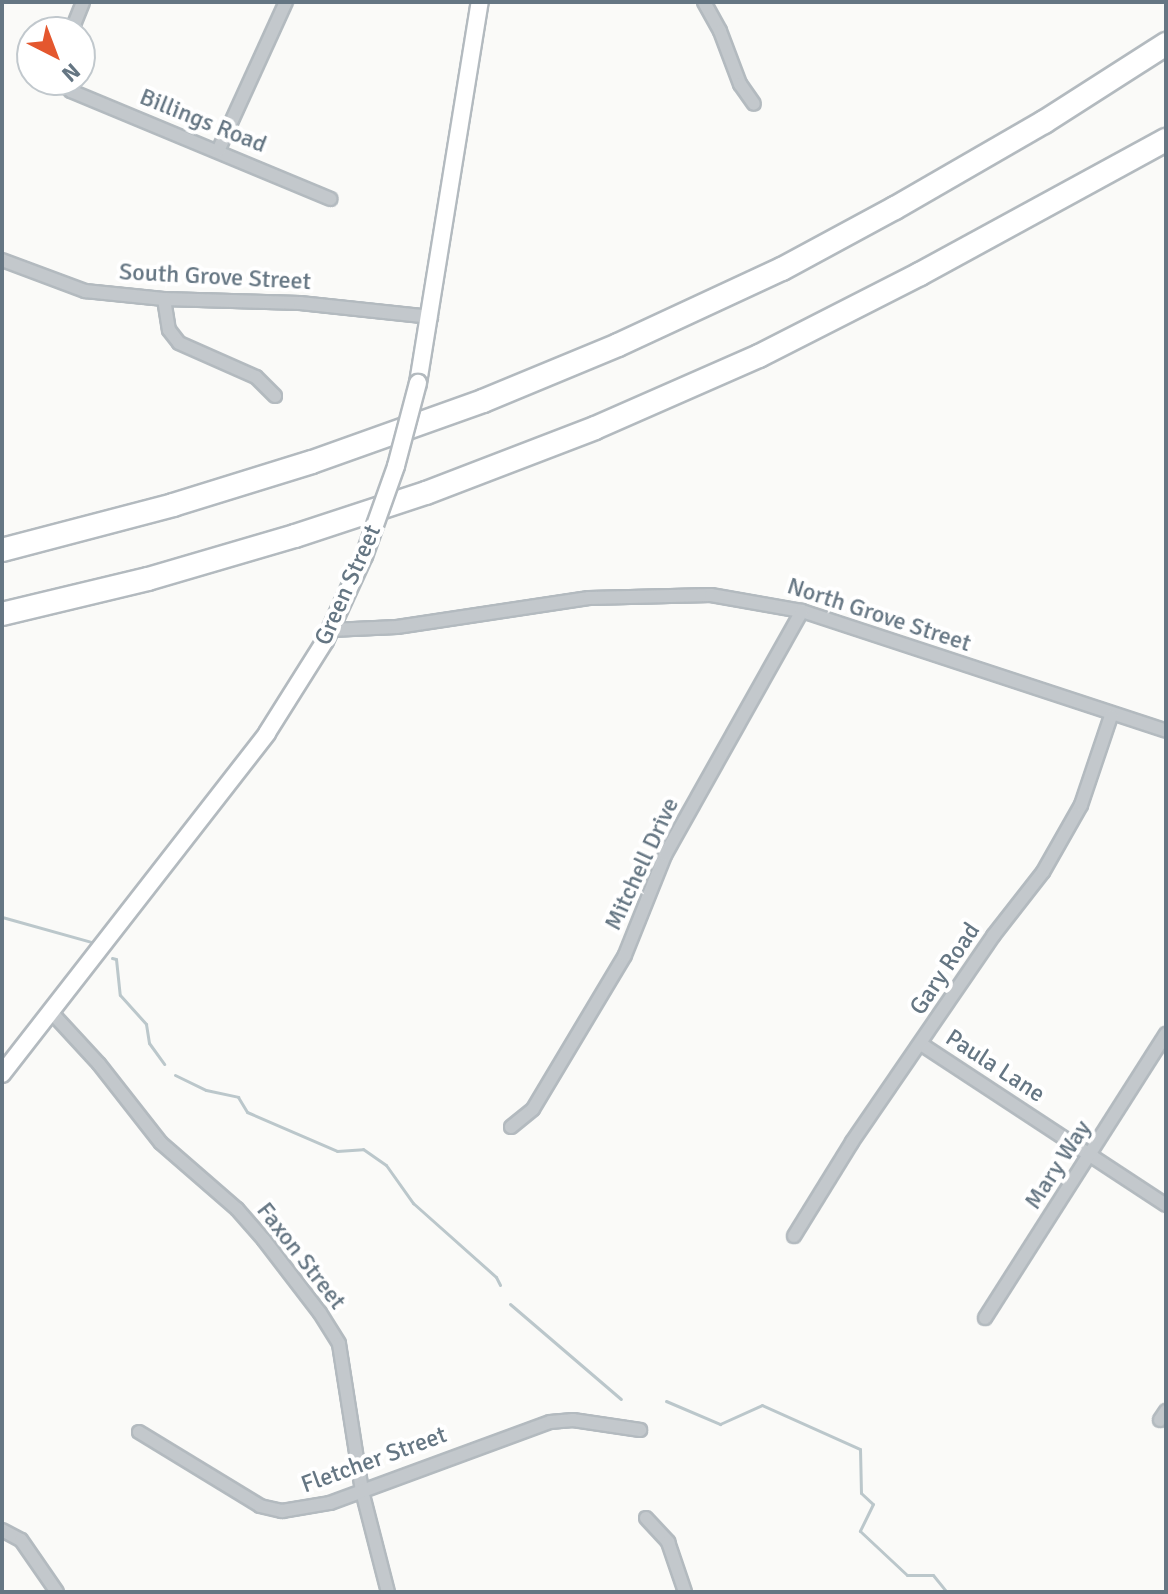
<!DOCTYPE html>
<style>
body{margin:0}
#map{position:relative;width:1168px;height:1594px;overflow:hidden;background:#fafaf8;font-family:Signika,sans-serif}
div>[style]{position:absolute}
.stream>*{height:3px;margin:-1.5px;padding:0 1.5px;transform-origin:1.5px;border-radius:1.5px;background:#bbc7cb}
.roads{filter:drop-shadow(2px 0 #b3babf) drop-shadow(-2px 0 #b3babf) drop-shadow(0 2px #b3babf) drop-shadow(0 -2px #b3babf)}
.street>*{height:12px;margin:-6px;padding:0 6px;transform-origin:6px;border-radius:6px;background:#c3c8cc}
.secondary>*{height:16px;margin:-8px;padding:0 8px;transform-origin:8px;border-radius:8px;background:#fff}
.highway>*{height:22px;margin:-11px;padding:0 11px;transform-origin:11px;border-radius:11px;background:#fff}
.bridges{filter:drop-shadow(2px 0 #b3babf) drop-shadow(-2px 0 #b3babf) drop-shadow(0 2px #b3babf) drop-shadow(0 -2px #b3babf)}
.secondary-bridge>*{height:16px;margin:-8px;padding:0 8px;transform-origin:8px;border-radius:8px;background:#fff}
span{translate:-50% -50%;white-space:nowrap;text-align:center;line-height:1.15;-webkit-text-stroke:8px #fff;paint-order:stroke}
.street-label{font-size:24px;color:#657683}
.frame{position:absolute;inset:0;border:4px solid #657683;pointer-events:none}
.north{position:absolute;left:16px;top:16px;width:80px;height:80px;box-sizing:border-box;background:#fff;border:2px solid #c1c8cd;border-radius:50%;rotate:138deg;font-size:22px;font-weight:700;line-height:32px;text-align:center;color:#657683}
.north::after{content:'';display:block;margin:auto;width:28px;height:36px;background:#e4572e;clip-path:polygon(50% 0,100% 100%,50% 72%,0 100%)}
</style>
<div id="map">
<div class="stream">
<i style="left:2px;top:917px;width:97px;rotate:15.6deg"></i>
<i style="left:112px;top:958px;width:4px;rotate:14deg"></i>
<i style="left:116px;top:959px;width:36px;rotate:84deg"></i>
<i style="left:120px;top:995px;width:39px;rotate:48deg"></i>
<i style="left:146px;top:1024px;width:19px;rotate:81deg"></i>
<i style="left:149px;top:1043px;width:26px;rotate:54deg"></i>
<i style="left:175px;top:1075px;width:34px;rotate:26deg"></i>
<i style="left:206px;top:1090px;width:33px;rotate:12deg"></i>
<i style="left:238px;top:1097px;width:17px;rotate:59deg"></i>
<i style="left:247px;top:1112px;width:98px;rotate:23.4deg"></i>
<i style="left:337px;top:1151px;width:26px;rotate:-4deg"></i>
<i style="left:363px;top:1149px;width:28px;rotate:35deg"></i>
<i style="left:386px;top:1165px;width:47px;rotate:54.6deg"></i>
<i style="left:413px;top:1203px;width:111px;rotate:41.7deg"></i>
<i style="left:496px;top:1277px;width:9px;rotate:63deg"></i>
<i style="left:510px;top:1304px;width:146px;rotate:40.6deg"></i>
<i style="left:666px;top:1401px;width:59px;rotate:23.1deg"></i>
<i style="left:720px;top:1424px;width:46px;rotate:-24.3deg"></i>
<i style="left:762px;top:1405px;width:107px;rotate:24.2deg"></i>
<i style="left:860px;top:1449px;width:44px;rotate:88.7deg"></i>
<i style="left:861px;top:1493px;width:16px;rotate:43deg"></i>
<i style="left:873px;top:1504px;width:30px;rotate:116deg"></i>
<i style="left:860px;top:1531px;width:64px;rotate:43.1deg"></i>
<i style="left:907px;top:1575px;width:26px"></i>
<i style="left:933px;top:1575px;width:22px;rotate:51deg"></i>
</div>
<div class="roads">
<div class="street">
<i style="left:704px;top:2px;width:33px;rotate:61deg"></i>
<i style="left:720px;top:31px;width:57px;rotate:69.3deg"></i>
<i style="left:740px;top:84px;width:24px;rotate:55deg"></i>
<i style="left:71px;top:32px;width:32px;rotate:-68deg"></i>
<i style="left:60px;top:80px;width:16px;rotate:45deg"></i>
<i style="left:71px;top:91px;width:281px;rotate:22.6deg"></i>
<i style="left:218px;top:151px;width:164px;rotate:-65.5deg"></i>
<i style="left:2px;top:260px;width:89px;rotate:20.5deg"></i>
<i style="left:85px;top:291px;width:79px;rotate:5.8deg"></i>
<i style="left:164px;top:299px;width:136px;rotate:1.7deg"></i>
<i style="left:300px;top:303px;width:132px;rotate:6.1deg"></i>
<i style="left:164px;top:299px;width:31px;rotate:81deg"></i>
<i style="left:169px;top:330px;width:16px;rotate:52deg"></i>
<i style="left:179px;top:343px;width:84px;rotate:23.8deg"></i>
<i style="left:256px;top:377px;width:27px;rotate:45deg"></i>
<i style="left:331px;top:630px;width:66px;rotate:-2.6deg"></i>
<i style="left:397px;top:627px;width:194px;rotate:-8.6deg"></i>
<i style="left:589px;top:598px;width:122px;rotate:-1.4deg"></i>
<i style="left:711px;top:595px;width:92px;rotate:10deg"></i>
<i style="left:802px;top:611px;width:383px;rotate:18.2deg"></i>
<i style="left:52px;top:1013px;width:69px;rotate:47.3deg"></i>
<i style="left:99px;top:1064px;width:100px;rotate:51.9deg"></i>
<i style="left:161px;top:1143px;width:101px;rotate:41deg"></i>
<i style="left:237px;top:1209px;width:41px;rotate:48.9deg"></i>
<i style="left:264px;top:1240px;width:92px;rotate:52.5deg"></i>
<i style="left:320px;top:1313px;width:36px;rotate:58deg"></i>
<i style="left:339px;top:1344px;width:149px;rotate:81.1deg"></i>
<i style="left:362px;top:1491px;width:104px;rotate:75.6deg"></i>
<i style="left:921px;top:1044px;width:293px;rotate:33.3deg"></i>
<i style="left:511px;top:1127px;width:28px;rotate:-39deg"></i>
<i style="left:533px;top:1109px;width:179px;rotate:-59.1deg"></i>
<i style="left:625px;top:955px;width:108px;rotate:-68.2deg"></i>
<i style="left:665px;top:855px;width:280px;rotate:-60.7deg"></i>
<i style="left:794px;top:1236px;width:110px;rotate:-58.3deg"></i>
<i style="left:852px;top:1142px;width:250px;rotate:-55.6deg"></i>
<i style="left:993px;top:936px;width:81px;rotate:-52deg"></i>
<i style="left:1043px;top:872px;width:77px;rotate:-60.4deg"></i>
<i style="left:1081px;top:805px;width:94px;rotate:-71.4deg"></i>
<i style="left:985px;top:1318px;width:337px;rotate:-57.5deg"></i>
<i style="left:1160px;top:1420px;width:11px;rotate:-56deg"></i>
<i style="left:139px;top:1432px;width:142px;rotate:31.4deg"></i>
<i style="left:260px;top:1506px;width:23px;rotate:13deg"></i>
<i style="left:282px;top:1511px;width:49px;rotate:-9.5deg"></i>
<i style="left:330px;top:1503px;width:234px;rotate:-20.2deg"></i>
<i style="left:550px;top:1422px;width:23px;rotate:-5deg"></i>
<i style="left:573px;top:1420px;width:68px;rotate:8.5deg"></i>
<i style="left:646px;top:1518px;width:33px;rotate:47deg"></i>
<i style="left:668px;top:1542px;width:53px;rotate:71.2deg"></i>
<i style="left:2px;top:1530px;width:21px;rotate:28deg"></i>
<i style="left:21px;top:1540px;width:63px;rotate:55.3deg"></i>
</div>
<div class="secondary">
<i style="left:418px;top:383px;width:386px;rotate:-80.8deg"></i>
<i style="left:2px;top:1074px;width:432px;rotate:-52.1deg"></i>
<i style="left:267px;top:733px;width:109px;rotate:-57.8deg"></i>
<i style="left:325px;top:641px;width:94px;rotate:-65.4deg"></i>
</div>
<div class="highway">
<i style="left:2px;top:550px;width:177px;rotate:-14.7deg"></i>
<i style="left:173px;top:505px;width:145px;rotate:-17.2deg"></i>
<i style="left:312px;top:462px;width:182px;rotate:-19.6deg"></i>
<i style="left:483px;top:401px;width:146px;rotate:-22.5deg"></i>
<i style="left:618px;top:345px;width:181px;rotate:-24.9deg"></i>
<i style="left:782px;top:269px;width:128px;rotate:-28.4deg"></i>
<i style="left:895px;top:208px;width:172px;rotate:-30deg"></i>
<i style="left:1044px;top:122px;width:145px;rotate:-32.6deg"></i>
<i style="left:2px;top:614px;width:150px;rotate:-13.5deg"></i>
<i style="left:148px;top:579px;width:153px;rotate:-16.3deg"></i>
<i style="left:295px;top:536px;width:138px;rotate:-18.2deg"></i>
<i style="left:426px;top:493px;width:181px;rotate:-21deg"></i>
<i style="left:595px;top:428px;width:179px;rotate:-23.7deg"></i>
<i style="left:759px;top:356px;width:181px;rotate:-27deg"></i>
<i style="left:920px;top:274px;width:280px;rotate:-28.6deg"></i>
</div>
</div>
<div class="bridges">
<div class="secondary-bridge">
<i style="left:364px;top:556px;width:96px;rotate:-70.4deg"></i>
<i style="left:396px;top:466px;width:86px;rotate:-75.2deg"></i>
</div>
</div>
<div class="street-label">
<span style="left:203px;top:121px;rotate:22deg">Billings Road</span>
<span style="left:215px;top:277px;rotate:3deg">South Grove Street</span>
<span style="left:348px;top:585px;rotate:-66deg">Green Street</span>
<span style="left:879px;top:615px;rotate:18deg">North Grove Street</span>
<span style="left:642px;top:864px;rotate:-65deg">Mitchell Drive</span>
<span style="left:945px;top:969px;rotate:-56deg">Gary Road</span>
<span style="left:995px;top:1066px;rotate:33deg">Paula Lane</span>
<span style="left:1058px;top:1165px;rotate:-57deg">Mary Way</span>
<span style="left:301px;top:1256px;rotate:52deg">Faxon Street</span>
<span style="left:374px;top:1460px;rotate:-20deg">Fletcher Street</span>
</div>
<div class="frame"></div>
<div class="north">N</div>
</div>
